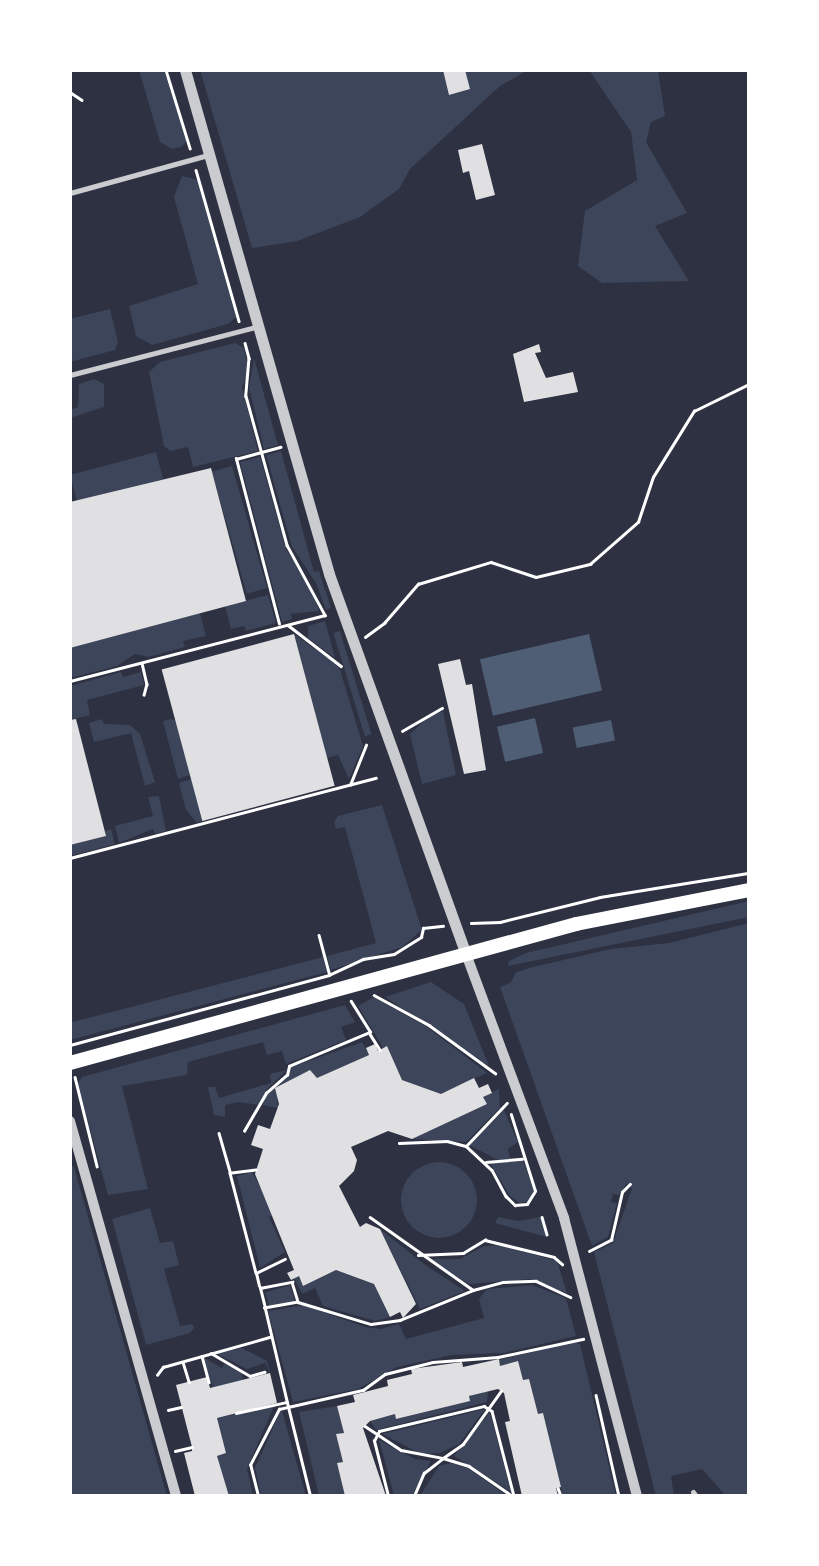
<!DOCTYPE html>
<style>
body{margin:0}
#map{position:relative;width:819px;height:1566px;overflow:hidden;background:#2d3142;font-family:"Exo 2",sans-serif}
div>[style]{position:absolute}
.green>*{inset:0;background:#3c4559;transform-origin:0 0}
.round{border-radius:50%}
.water>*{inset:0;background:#4f5d75;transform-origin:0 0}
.building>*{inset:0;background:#e0e0e3;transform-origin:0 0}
.path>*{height:2.5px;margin:-1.25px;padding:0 1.25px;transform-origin:1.25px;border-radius:1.25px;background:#fff}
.service>*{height:5px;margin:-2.5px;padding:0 2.5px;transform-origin:2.5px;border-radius:2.5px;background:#caccd0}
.minor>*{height:10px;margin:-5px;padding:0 5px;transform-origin:5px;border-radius:5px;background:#caccd0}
.tertiary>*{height:11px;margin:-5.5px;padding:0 5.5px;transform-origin:5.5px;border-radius:5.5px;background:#caccd0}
.secondary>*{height:14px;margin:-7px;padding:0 7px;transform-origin:7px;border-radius:7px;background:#fff}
span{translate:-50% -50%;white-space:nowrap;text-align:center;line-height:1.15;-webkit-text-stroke:8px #fff;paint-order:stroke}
.frame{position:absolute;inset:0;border:72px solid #fff;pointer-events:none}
</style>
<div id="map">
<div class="green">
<i style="clip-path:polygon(139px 70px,164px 70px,187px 141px,181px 147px,172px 149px,160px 142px)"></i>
<i style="clip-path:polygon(200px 70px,528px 70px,500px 86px,410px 169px,399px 189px,360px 217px,297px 241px,252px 248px)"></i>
<i style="clip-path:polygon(589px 70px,658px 70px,665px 116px,651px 122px,646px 142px,687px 213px,655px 226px,689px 281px,602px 283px,578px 266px,585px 211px,637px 180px,631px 132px)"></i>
<i style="clip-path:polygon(182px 176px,198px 180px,236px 317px,228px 324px,152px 345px,136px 336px,129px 306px,198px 284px,174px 197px)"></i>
<i style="clip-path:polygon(110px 309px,118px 342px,115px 350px,70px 362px,70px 319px)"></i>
<i style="clip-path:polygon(235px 343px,244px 348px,249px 371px,242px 387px,258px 451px,193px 467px,188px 447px,170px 451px,164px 446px,149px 372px,160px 362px)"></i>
<i style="clip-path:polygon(254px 358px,278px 445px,264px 449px,249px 388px)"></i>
<i style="clip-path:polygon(94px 379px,104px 384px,104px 407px,70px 418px,70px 410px,78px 407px,79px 384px)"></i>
<i style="clip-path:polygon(281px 451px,314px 572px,319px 571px,331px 608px,326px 610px,316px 583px,292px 547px,266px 455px)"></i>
<i style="left:156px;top:452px;width:28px;height:89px;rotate:75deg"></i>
<i style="clip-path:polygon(260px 457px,286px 549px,308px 581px,319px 611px,291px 614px,292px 619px,282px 622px,240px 462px)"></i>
<i style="left:232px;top:466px;width:127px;height:21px;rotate:74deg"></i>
<i style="clip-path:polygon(268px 595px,276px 623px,246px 631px,244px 626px,231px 629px,225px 606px)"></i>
<i style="clip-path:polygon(200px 613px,206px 636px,183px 641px,185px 647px,148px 657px,135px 654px,117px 666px,70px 678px,70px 648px)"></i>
<i style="clip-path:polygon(325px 621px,335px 658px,308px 638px,308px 626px)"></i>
<i style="left:340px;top:631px;width:108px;height:7px;rotate:73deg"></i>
<i style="clip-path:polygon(294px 634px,339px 666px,363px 746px,349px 779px,338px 755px,327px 758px)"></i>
<i style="clip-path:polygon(121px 672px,123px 677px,141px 672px,144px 685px,87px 700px,90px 715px,70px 720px,70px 686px)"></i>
<i style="clip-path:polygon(443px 711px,456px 775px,422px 784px,410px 734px,428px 717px)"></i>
<i style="clip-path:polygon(102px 719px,104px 724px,130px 725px,140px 734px,155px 782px,145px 786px,131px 733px,94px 742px,89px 723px)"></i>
<i style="clip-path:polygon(171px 719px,176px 721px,190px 775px,178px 779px,163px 721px)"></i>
<i style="clip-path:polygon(191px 779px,202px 821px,197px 823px,186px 810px,179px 783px)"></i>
<i style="clip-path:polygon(159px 796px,166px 831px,155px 834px,153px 829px,119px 843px,115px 826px,153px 816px,148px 797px)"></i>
<i style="clip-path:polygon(382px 805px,422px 930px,402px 947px,331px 970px,327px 956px,376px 943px,345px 827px,336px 829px,334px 822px,338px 816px)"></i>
<i style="clip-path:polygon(111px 829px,115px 844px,70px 856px,70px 845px,106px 836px,105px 831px)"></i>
<i style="clip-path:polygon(749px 901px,749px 917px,508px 966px,509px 961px,526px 953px)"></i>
<i style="clip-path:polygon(749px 923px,749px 1496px,726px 1496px,702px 1469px,671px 1476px,674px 1496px,656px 1496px,594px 1252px,613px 1243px,632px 1188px,627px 1183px,619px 1195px,613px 1194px,611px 1202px,617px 1203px,608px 1237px,592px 1246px,500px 987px,511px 982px,516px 972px,533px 967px,611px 949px,669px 943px)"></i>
<i style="clip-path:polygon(323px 957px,327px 972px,70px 1040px,70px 1015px,73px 1022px)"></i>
<i style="clip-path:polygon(431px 982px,464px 1004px,489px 1066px,385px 997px)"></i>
<i style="clip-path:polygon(374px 997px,427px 1027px,487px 1073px,441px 1094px,402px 1080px,388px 1047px,383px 1048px,358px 1006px)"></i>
<i style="clip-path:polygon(345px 1005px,355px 1022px,341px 1027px,346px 1040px,286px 1064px,282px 1051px,267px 1055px,263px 1042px,188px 1062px,187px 1075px,122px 1086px,148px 1189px,108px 1195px,78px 1084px,82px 1077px)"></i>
<i style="clip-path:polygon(362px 1042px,369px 1055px,317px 1078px,311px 1074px,277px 1098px,278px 1108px,263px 1105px,265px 1095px,290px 1075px,289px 1068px)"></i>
<i style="clip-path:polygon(287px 1070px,266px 1090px,259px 1105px,238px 1102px,225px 1105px,225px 1117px,214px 1115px,208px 1087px,215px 1087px,219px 1098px,271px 1083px,270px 1074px)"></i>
<i style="clip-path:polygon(499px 1089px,500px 1108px,466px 1142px,412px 1139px,486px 1104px,483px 1097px)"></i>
<i style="clip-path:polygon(504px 1110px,518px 1142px,508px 1149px,510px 1159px,498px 1160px,469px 1145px)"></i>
<i style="clip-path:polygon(523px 1161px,534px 1191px,529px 1201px,520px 1203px,510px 1196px,490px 1163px)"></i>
<i class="round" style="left:401px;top:1162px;width:76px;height:76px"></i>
<i style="clip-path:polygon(70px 1165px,74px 1167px,167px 1496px,70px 1496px)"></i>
<i style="clip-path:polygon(252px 1172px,274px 1214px,269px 1217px,285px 1252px,260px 1268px,237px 1176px)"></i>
<i style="clip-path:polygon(150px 1208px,160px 1243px,173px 1241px,179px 1265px,164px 1269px,180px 1326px,192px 1324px,194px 1328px,190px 1333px,146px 1345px,112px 1219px)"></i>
<i style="clip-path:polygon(498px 1217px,518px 1221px,541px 1217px,547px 1237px,495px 1223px)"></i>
<i style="clip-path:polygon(380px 1229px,424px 1264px,465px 1291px,420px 1309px)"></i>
<i style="clip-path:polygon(499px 1245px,557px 1261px,567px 1293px,530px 1279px,469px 1284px,428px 1259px,460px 1259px,484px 1246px)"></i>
<i style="clip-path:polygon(336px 1270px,374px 1284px,390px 1317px,375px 1321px,323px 1306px,315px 1288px,302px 1294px,294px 1278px,299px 1276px,304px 1285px)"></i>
<i style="left:290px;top:1285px;width:17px;height:26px;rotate:73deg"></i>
<i style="clip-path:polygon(532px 1285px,566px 1298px,576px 1336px,504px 1353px,452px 1355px,397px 1367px,358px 1389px,293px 1402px,268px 1311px,304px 1305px,365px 1327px,380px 1329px,399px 1324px,406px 1339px,484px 1318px,479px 1299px,487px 1289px)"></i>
<i style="clip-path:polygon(573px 1342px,580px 1344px,616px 1496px,563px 1496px,543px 1414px,538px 1414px,529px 1379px,523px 1380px,518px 1362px,500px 1366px,499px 1360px)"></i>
<i style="clip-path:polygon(242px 1348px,267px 1361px,270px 1373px,265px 1363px,247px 1369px,215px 1353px)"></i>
<i style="clip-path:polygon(203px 1357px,222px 1368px,224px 1364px,241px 1370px,243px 1380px,213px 1387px)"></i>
<i style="clip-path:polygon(488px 1391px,487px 1402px,376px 1430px,370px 1421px,395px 1414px,397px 1419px,469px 1401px,469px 1396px)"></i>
<i style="clip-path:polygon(274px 1406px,247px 1469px,253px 1496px,229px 1496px,217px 1456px,226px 1453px,217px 1418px)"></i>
<i style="clip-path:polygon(337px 1406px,344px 1433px,337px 1435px,343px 1462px,337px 1463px,345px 1496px,319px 1496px,299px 1412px)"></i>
<i style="clip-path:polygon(485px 1409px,459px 1444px,440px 1453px,421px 1454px,382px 1434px)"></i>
<i style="clip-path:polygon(281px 1410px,282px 1411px,306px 1496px,261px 1496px,255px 1468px)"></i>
<i style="clip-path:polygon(490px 1412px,511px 1492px,454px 1456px)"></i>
<i style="clip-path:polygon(379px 1440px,415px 1459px,431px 1461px,412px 1496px,394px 1496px)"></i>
<i style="clip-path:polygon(450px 1463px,468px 1468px,507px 1496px,420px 1496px,439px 1466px)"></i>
</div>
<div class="water">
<i style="left:589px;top:634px;width:58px;height:112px;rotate:77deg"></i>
<i style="left:535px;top:718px;width:36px;height:39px;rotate:77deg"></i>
<i style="left:611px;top:720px;width:21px;height:39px;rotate:79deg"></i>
</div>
<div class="building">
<i style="clip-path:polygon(443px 70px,465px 70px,470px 89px,449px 95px)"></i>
<i style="clip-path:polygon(482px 144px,495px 195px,476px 200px,469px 171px,463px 173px,458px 150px)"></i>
<i style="clip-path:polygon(539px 344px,541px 352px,535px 353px,546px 378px,573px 372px,578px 392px,524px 402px,513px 354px)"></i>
<i style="clip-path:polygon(211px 468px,246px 601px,70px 648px,70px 502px)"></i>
<i style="left:294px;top:634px;width:157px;height:137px;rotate:75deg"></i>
<i style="clip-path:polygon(460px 659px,466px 685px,472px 684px,486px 770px,464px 774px,438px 664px)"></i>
<i style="clip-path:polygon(76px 719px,106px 836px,70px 845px,70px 720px)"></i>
<i style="clip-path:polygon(375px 1044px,378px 1051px,387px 1046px,402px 1080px,441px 1094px,474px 1078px,479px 1088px,488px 1084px,492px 1093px,483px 1097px,487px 1104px,412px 1139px,388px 1131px,351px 1147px,357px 1160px,354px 1171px,339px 1186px,360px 1227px,366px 1223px,380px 1229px,416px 1304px,403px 1318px,400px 1312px,390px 1317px,374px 1284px,336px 1270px,303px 1286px,299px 1276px,291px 1280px,287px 1273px,294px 1270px,255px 1174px,263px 1149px,251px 1145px,258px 1125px,270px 1129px,279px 1104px,275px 1088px,310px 1070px,317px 1078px,369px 1055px,366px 1048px)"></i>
<i style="clip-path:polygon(499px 1359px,500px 1366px,518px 1361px,523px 1380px,529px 1379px,538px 1414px,543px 1413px,561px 1487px,556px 1488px,558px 1496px,522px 1496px,505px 1422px,510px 1421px,504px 1393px,498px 1389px,469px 1396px,470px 1401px,396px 1419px,395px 1414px,370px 1421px,363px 1428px,386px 1496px,345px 1496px,337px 1463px,343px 1462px,336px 1434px,344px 1433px,337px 1406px,355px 1402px,353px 1395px,388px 1386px,387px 1380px,412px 1374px,411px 1369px,462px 1362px,463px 1367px)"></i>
<i style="clip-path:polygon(270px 1373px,277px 1403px,217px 1418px,226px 1453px,217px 1456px,229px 1496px,195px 1496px,184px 1453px,192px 1451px,192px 1447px,176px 1385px,207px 1377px,210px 1388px)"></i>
</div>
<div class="path">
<i style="left:166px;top:70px;width:82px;rotate:72.9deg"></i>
<i style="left:70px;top:92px;width:14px;rotate:34deg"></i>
<i style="left:196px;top:170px;width:157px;rotate:74.1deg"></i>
<i style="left:245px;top:343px;width:16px;rotate:75deg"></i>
<i style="left:249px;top:358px;width:38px;rotate:95deg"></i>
<i style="left:246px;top:396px;width:155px;rotate:74.6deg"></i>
<i style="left:287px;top:545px;width:80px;rotate:61.5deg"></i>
<i style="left:279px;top:624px;width:171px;rotate:-104.6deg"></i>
<i style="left:236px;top:459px;width:46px;rotate:-15.3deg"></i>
<i style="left:288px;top:625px;width:67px;rotate:37.7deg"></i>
<i style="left:365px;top:637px;width:24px;rotate:-36deg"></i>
<i style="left:384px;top:623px;width:52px;rotate:-48.9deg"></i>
<i style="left:418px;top:584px;width:76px;rotate:-16.8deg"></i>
<i style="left:491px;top:562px;width:47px;rotate:18.4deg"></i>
<i style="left:536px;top:577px;width:56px;rotate:-13.5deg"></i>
<i style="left:590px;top:564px;width:64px;rotate:-41.2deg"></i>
<i style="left:638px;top:522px;width:47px;rotate:-71.6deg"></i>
<i style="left:653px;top:477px;width:78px;rotate:-58.2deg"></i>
<i style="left:694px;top:411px;width:61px;rotate:-26.1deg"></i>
<i style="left:142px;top:663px;width:22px;rotate:77deg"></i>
<i style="left:147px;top:684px;width:11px;rotate:105deg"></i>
<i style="left:70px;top:681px;width:263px;rotate:-14.5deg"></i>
<i style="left:402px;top:731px;width:46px;rotate:-29.9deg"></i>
<i style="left:350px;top:785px;width:43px;rotate:-68.2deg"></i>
<i style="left:70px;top:858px;width:316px;rotate:-14.7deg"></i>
<i style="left:471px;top:923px;width:29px;rotate:-2deg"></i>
<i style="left:500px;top:922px;width:103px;rotate:-14deg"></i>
<i style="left:600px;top:897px;width:151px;rotate:-9.2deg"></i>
<i style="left:319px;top:935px;width:39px;rotate:75deg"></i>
<i style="left:374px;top:995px;width:63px;rotate:28.6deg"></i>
<i style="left:429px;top:1025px;width:82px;rotate:36deg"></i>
<i style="left:370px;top:1034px;width:19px;rotate:58deg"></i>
<i style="left:70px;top:1045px;width:268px;rotate:-15.1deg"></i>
<i style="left:329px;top:975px;width:38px;rotate:-25deg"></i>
<i style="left:363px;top:959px;width:31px;rotate:-9deg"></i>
<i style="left:394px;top:954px;width:32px;rotate:-32deg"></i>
<i style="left:421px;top:937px;width:9px;rotate:-77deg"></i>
<i style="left:423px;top:928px;width:20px;rotate:-6deg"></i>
<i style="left:75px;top:1077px;width:92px;rotate:76.1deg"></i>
<i style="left:244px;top:1131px;width:44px;rotate:-59.9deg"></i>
<i style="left:266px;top:1093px;width:28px;rotate:-41deg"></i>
<i style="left:287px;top:1075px;width:9px;rotate:-77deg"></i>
<i style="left:289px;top:1066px;width:88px;rotate:-22.8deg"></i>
<i style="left:370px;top:1032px;width:36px;rotate:-122deg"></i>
<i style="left:219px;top:1133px;width:40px;rotate:74deg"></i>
<i style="left:399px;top:1143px;width:48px;rotate:-2.4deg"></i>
<i style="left:447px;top:1141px;width:20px;rotate:15deg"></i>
<i style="left:466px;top:1146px;width:35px;rotate:43deg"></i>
<i style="left:492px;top:1170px;width:30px;rotate:62deg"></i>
<i style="left:506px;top:1196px;width:13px;rotate:45deg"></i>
<i style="left:515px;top:1205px;width:12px;rotate:-5deg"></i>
<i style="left:527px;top:1204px;width:15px;rotate:-58deg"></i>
<i style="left:535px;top:1191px;width:80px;rotate:-107.5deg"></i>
<i style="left:466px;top:1146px;width:59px;rotate:-46.4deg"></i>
<i style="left:486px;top:1162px;width:36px;rotate:-5deg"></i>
<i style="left:256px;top:1170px;width:26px;rotate:173deg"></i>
<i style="left:230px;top:1173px;width:103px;rotate:75.4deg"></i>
<i style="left:370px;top:1217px;width:126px;rotate:35.3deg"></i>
<i style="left:473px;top:1290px;width:31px;rotate:-15deg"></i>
<i style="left:503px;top:1282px;width:33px;rotate:-2deg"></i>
<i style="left:536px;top:1281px;width:38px;rotate:25deg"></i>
<i style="left:542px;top:1217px;width:18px;rotate:74deg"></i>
<i style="left:589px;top:1251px;width:25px;rotate:-27deg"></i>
<i style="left:611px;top:1240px;width:49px;rotate:-77.1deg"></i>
<i style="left:622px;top:1192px;width:11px;rotate:-45deg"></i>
<i style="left:418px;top:1255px;width:45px;rotate:-2.5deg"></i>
<i style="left:463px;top:1253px;width:26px;rotate:-31deg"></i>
<i style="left:485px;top:1240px;width:71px;rotate:13.8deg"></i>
<i style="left:554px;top:1257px;width:11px;rotate:41deg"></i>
<i style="left:259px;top:1286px;width:13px;rotate:-103deg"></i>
<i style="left:256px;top:1273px;width:32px;rotate:-26deg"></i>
<i style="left:298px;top:1302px;width:34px;rotate:170deg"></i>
<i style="left:265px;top:1308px;width:21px;rotate:-104deg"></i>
<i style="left:260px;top:1288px;width:33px;rotate:-11deg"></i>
<i style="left:292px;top:1282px;width:21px;rotate:73deg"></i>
<i style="left:298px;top:1302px;width:76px;rotate:16.8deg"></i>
<i style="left:371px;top:1324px;width:29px;rotate:-8deg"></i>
<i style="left:400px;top:1320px;width:79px;rotate:-22.3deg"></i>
<i style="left:211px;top:1353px;width:45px;rotate:30.5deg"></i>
<i style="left:250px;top:1376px;width:15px;rotate:-16deg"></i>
<i style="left:202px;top:1356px;width:27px;rotate:75deg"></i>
<i style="left:183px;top:1362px;width:21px;rotate:73deg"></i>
<i style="left:157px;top:1375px;width:10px;rotate:-53deg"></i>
<i style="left:163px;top:1367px;width:111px;rotate:-15.7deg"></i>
<i style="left:596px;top:1395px;width:104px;rotate:77.2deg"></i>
<i style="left:168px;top:1410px;width:13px;rotate:-13deg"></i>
<i style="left:236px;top:1413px;width:52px;rotate:-12.2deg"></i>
<i style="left:365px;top:1426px;width:43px;rotate:33.7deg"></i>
<i style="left:401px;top:1450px;width:43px;rotate:10.8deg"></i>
<i style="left:443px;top:1458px;width:24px;rotate:-35deg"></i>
<i style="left:463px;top:1444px;width:65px;rotate:-54.4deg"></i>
<i style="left:175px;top:1451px;width:17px;rotate:-13deg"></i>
<i style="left:558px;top:1488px;width:9px;rotate:69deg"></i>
<i style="left:258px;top:1496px;width:32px;rotate:-104deg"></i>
<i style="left:250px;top:1465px;width:63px;rotate:-62.6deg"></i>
<i style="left:279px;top:1409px;width:9px;rotate:-13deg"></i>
<i style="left:288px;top:1407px;width:101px;rotate:-103.2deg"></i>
<i style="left:310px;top:1496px;width:92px;rotate:-103.9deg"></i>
<i style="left:288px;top:1407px;width:77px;rotate:-12.8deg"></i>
<i style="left:363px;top:1390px;width:27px;rotate:-36deg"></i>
<i style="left:385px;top:1374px;width:49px;rotate:-14deg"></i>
<i style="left:433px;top:1362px;width:65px;rotate:-4.4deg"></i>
<i style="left:498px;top:1357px;width:87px;rotate:-12deg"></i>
<i style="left:388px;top:1496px;width:57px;rotate:-104.3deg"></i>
<i style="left:374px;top:1441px;width:11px;rotate:-63deg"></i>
<i style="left:379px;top:1431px;width:108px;rotate:-13.4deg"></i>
<i style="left:484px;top:1406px;width:9px;rotate:32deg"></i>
<i style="left:492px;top:1411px;width:88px;rotate:75.5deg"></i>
<i style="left:414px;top:1496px;width:25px;rotate:-67deg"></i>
<i style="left:424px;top:1473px;width:24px;rotate:-38deg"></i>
<i style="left:443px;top:1458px;width:27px;rotate:17deg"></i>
<i style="left:469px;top:1466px;width:51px;rotate:34.6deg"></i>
</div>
<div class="service">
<i style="left:70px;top:193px;width:143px;rotate:-15.4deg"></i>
<i style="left:70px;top:375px;width:192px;rotate:-14.5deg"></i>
<i style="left:693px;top:1492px;width:5px;rotate:53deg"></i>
</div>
<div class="minor">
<i style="left:466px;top:954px;width:282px;rotate:69.6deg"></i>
<i style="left:564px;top:1218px;width:287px;rotate:75.3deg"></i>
<i style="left:70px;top:1121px;width:390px;rotate:74.2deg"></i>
</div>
<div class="tertiary">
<i style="left:185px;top:70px;width:524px;rotate:74.05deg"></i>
<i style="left:329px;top:574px;width:404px;rotate:70.2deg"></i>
</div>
<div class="secondary">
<i style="left:70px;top:1063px;width:525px;rotate:-15.36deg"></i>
<i style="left:576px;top:924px;width:176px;rotate:-11.1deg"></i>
</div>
<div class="frame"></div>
</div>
